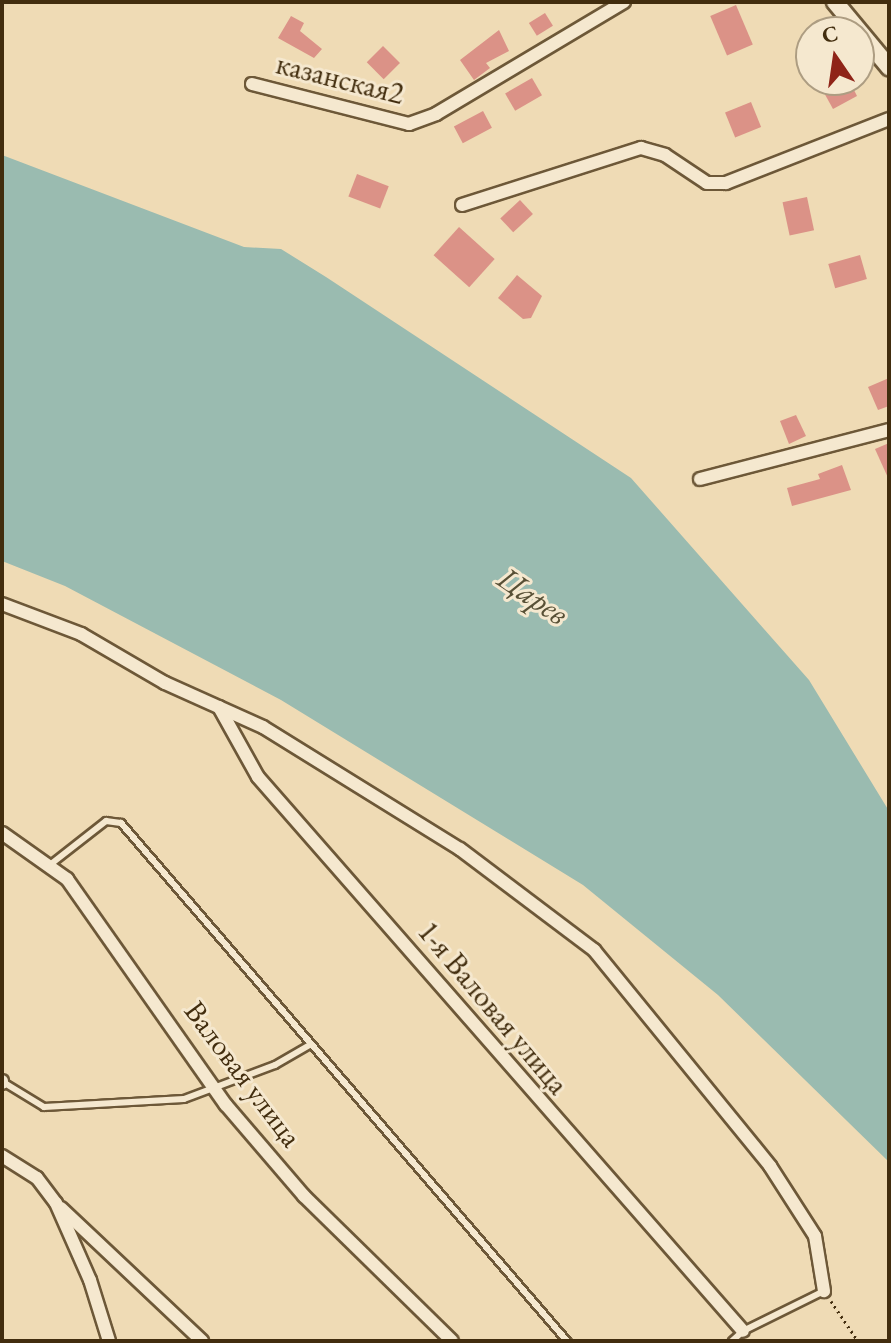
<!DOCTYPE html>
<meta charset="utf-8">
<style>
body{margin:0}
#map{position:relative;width:891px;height:1343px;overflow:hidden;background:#efdbb5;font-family:"EB Garamond",serif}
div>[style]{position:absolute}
.water>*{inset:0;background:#9abbb0}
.building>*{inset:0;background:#db9287;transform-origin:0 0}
.path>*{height:3px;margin-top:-1.5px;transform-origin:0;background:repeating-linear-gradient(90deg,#422d0e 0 2px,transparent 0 6px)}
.roads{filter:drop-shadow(2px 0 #6d5838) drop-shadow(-2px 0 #6d5838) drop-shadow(0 2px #6d5838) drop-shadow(0 -2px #6d5838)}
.service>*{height:6px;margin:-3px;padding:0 3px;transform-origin:3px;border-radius:3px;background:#f5e8cf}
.minor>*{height:12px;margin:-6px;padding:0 6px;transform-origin:6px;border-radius:6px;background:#f5e8cf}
.tertiary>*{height:16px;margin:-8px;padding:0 8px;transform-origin:8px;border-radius:8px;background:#f5e8cf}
span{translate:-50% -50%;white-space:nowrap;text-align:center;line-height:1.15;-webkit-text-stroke:6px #f5e8cf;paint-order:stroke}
.street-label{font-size:30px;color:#422d0e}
.water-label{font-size:32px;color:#585036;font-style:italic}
.frame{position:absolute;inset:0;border:4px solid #422d0e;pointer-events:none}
.north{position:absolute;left:795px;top:16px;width:80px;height:80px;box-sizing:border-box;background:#f5e8cf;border:2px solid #ad9d82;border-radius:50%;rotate:347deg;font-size:22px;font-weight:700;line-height:32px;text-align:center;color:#422d0e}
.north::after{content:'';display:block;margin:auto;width:28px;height:36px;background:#8f2418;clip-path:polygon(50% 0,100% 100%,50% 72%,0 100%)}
</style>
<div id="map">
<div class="water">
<i style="clip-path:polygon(2px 155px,244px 247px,281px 249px,326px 277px,631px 478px,809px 680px,889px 811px,889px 1162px,718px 995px,583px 885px,281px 700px,65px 586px,2px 561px)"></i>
</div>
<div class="building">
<i style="left:736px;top:5px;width:43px;height:28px;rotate:67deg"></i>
<i style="left:545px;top:13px;width:15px;height:19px;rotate:58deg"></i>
<i style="clip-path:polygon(291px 16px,304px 23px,300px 31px,322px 49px,314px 58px,278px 38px)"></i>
<i style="clip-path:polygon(499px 30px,509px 51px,486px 63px,490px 68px,474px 80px,460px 60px)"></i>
<i style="left:383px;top:46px;width:24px;height:23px;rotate:45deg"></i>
<i style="left:532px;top:78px;width:20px;height:31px;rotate:60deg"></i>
<i style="clip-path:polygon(817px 80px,849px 80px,857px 96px,833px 109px)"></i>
<i style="left:751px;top:102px;width:27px;height:28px;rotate:68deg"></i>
<i style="left:483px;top:111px;width:19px;height:33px;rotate:62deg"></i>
<i style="left:357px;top:174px;width:34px;height:24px;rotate:21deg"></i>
<i style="left:807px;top:197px;width:34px;height:25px;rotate:78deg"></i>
<i style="left:520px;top:200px;width:19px;height:27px;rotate:47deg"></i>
<i style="left:459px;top:227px;width:48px;height:38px;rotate:42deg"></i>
<i style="left:860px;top:255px;width:25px;height:33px;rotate:74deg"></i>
<i style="clip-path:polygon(517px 275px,542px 296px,531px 318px,523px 319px,498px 298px)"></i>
<i style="clip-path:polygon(889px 378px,889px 406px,878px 410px,868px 387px)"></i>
<i style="clip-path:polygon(796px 415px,806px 436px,789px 444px,780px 421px)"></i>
<i style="clip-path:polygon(889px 443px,889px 480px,875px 449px)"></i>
<i style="clip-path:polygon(842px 465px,851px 490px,792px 506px,787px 488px,820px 479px,818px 474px)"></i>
</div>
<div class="path">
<i style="left:831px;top:1301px;width:48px;rotate:56deg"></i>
</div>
<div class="roads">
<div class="service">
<i style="left:51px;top:864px;width:70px;rotate:-38deg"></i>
<i style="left:106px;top:821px;width:15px;rotate:8deg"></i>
<i style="left:121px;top:823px;width:684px;rotate:49.27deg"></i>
<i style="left:3px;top:1082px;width:48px;rotate:31.4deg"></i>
<i style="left:44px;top:1107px;width:140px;rotate:-3.3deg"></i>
<i style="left:184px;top:1099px;width:97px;rotate:-20.5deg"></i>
<i style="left:275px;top:1065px;width:38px;rotate:-30deg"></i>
<i style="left:732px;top:1341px;width:15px;rotate:-42deg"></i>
<i style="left:743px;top:1331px;width:90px;rotate:-26.3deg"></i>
</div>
<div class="minor">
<i style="left:252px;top:84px;width:162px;rotate:14.3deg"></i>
<i style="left:409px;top:124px;width:29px;rotate:-20deg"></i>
<i style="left:436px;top:114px;width:219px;rotate:-30.8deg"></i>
<i style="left:462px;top:205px;width:188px;rotate:-17.7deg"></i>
<i style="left:641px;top:148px;width:25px;rotate:16deg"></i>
<i style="left:665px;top:155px;width:50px;rotate:33.7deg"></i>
<i style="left:707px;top:183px;width:19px"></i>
<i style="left:726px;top:183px;width:175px;rotate:-21.4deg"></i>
<i style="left:700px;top:479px;width:195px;rotate:-14.5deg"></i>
<i style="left:2px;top:604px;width:85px;rotate:20.8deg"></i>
<i style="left:81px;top:634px;width:97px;rotate:30.3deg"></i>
<i style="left:165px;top:683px;width:107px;rotate:24.2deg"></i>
<i style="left:263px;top:727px;width:232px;rotate:31.8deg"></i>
<i style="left:460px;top:849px;width:168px;rotate:37deg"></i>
<i style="left:594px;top:950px;width:279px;rotate:50.8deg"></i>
<i style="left:770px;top:1166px;width:83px;rotate:57.3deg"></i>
<i style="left:815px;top:1236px;width:56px;rotate:80.7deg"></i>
<i style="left:219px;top:707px;width:80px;rotate:60.9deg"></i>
<i style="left:258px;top:777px;width:736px;rotate:48.8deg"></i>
<i style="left:2px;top:833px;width:80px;rotate:35.3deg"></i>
<i style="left:67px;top:879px;width:276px;rotate:54.9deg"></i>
<i style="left:226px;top:1105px;width:120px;rotate:49.4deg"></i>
<i style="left:304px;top:1196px;width:207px;rotate:44.4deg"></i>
<i style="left:2px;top:1081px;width:2px;rotate:90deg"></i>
<i style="left:2px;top:1156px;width:41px;rotate:32.2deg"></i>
<i style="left:37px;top:1178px;width:31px;rotate:53deg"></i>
<i style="left:56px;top:1203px;width:84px;rotate:66.2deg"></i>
<i style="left:90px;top:1280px;width:64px;rotate:72.7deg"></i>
<i style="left:61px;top:1208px;width:194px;rotate:43.3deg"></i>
</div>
<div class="tertiary">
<i style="left:835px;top:2px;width:85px;rotate:50.3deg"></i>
</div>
</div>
<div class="street-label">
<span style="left:340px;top:79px;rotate:14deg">казанская2</span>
<span style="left:493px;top:1008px;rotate:50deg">1-я Валовая улица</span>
<span style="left:243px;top:1074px;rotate:53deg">Валовая улица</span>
</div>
<div class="water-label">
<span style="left:533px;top:596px;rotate:34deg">Царев</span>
</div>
<div class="frame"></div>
<div class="north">С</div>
</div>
